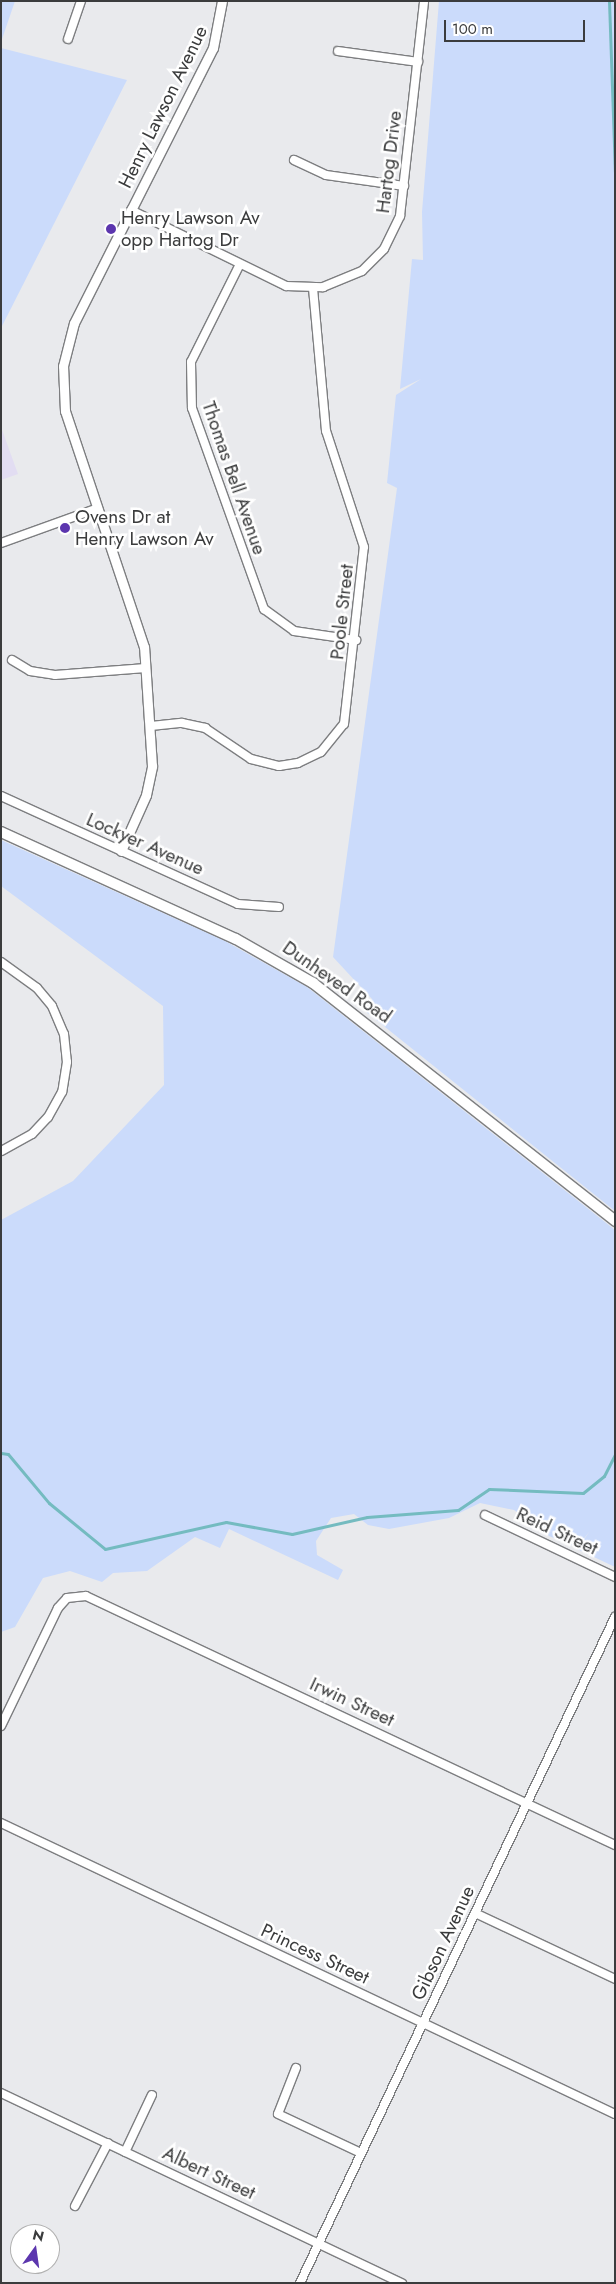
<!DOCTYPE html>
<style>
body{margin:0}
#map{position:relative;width:616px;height:2284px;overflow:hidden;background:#e9eaed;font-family:Jost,sans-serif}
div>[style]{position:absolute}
.education>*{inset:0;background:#e2ddf2}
.green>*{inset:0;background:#cbdbfb}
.stream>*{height:3px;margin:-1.5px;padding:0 1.5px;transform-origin:1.5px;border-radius:1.5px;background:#74bbc0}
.roads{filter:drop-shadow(1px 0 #7d7e80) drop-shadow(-1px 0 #7d7e80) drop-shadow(0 1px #7d7e80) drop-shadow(0 -1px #7d7e80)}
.minor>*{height:8px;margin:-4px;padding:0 4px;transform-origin:4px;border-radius:4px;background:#fff}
.tertiary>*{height:9px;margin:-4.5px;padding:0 4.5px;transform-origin:4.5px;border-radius:4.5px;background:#fff}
.secondary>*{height:10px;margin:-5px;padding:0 5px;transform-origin:5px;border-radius:5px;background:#fff}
.dots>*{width:14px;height:14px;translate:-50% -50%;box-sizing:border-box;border:2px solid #fff;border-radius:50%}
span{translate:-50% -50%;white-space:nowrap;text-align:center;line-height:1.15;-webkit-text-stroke:5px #fff;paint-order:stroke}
.street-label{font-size:19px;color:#3b3c3d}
.poi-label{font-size:19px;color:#3b3c3d}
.left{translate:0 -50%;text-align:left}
.frame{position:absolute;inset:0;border:2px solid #3b3c3d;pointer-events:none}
.north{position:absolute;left:10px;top:2224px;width:50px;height:50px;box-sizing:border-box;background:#fff;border:1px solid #b1b1b1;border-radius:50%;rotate:14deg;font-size:14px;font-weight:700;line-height:20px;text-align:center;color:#3b3c3d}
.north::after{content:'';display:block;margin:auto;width:18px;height:22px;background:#5c36ae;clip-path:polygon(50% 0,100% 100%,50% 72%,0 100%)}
.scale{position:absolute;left:444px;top:20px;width:141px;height:22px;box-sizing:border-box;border:2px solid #3b3c3d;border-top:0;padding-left:6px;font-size:15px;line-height:18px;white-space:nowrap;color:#3b3c3d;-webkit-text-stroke:4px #fff;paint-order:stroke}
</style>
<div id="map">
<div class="education">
<i style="clip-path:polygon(1px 427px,18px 474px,1px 480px)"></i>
</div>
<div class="green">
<i style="clip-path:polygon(1px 1px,15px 1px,1px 42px)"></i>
<i style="clip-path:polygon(439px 1px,615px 1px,615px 1211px,365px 1011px,372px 999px,333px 957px,397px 488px,387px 483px,396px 395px,421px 379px,400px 389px,412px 259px,423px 260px,422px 212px)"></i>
<i style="clip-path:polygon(1px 48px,127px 80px,1px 328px)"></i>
<i style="clip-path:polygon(1px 840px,225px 941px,307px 987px,615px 1230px,615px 1567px,577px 1549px,590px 1531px,577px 1547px,549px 1536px,514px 1510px,480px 1503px,449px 1518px,389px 1529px,368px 1525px,354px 1514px,331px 1518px,316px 1541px,317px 1555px,343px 1570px,338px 1580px,229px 1529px,220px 1548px,195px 1537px,147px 1571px,113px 1573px,102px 1582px,70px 1571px,43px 1578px,15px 1627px,1px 1632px,1px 1220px,73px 1181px,164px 1085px,163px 1006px,1px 886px)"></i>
</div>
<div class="stream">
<i style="left:609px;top:1px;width:171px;rotate:88deg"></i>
<i style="left:1px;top:1453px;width:7px;rotate:8deg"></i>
<i style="left:8px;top:1454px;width:64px;rotate:50.1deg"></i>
<i style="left:49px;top:1503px;width:72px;rotate:39.4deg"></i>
<i style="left:105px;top:1549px;width:124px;rotate:-12.6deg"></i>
<i style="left:226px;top:1522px;width:67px;rotate:10.3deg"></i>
<i style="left:292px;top:1534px;width:77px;rotate:-12.8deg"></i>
<i style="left:367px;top:1517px;width:91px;rotate:-4.4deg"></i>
<i style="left:458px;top:1510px;width:37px;rotate:-34deg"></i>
<i style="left:489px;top:1489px;width:94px;rotate:2.4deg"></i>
<i style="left:583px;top:1493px;width:27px;rotate:-39deg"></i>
<i style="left:604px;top:1476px;width:25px;rotate:-63deg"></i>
</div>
<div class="roads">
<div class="minor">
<i style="left:68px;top:39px;width:40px;rotate:-71.1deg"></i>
<i style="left:338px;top:51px;width:81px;rotate:7.8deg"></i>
<i style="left:294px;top:160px;width:35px;rotate:25deg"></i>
<i style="left:326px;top:175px;width:79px;rotate:8deg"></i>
<i style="left:131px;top:210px;width:173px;rotate:26.1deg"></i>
<i style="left:286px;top:286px;width:37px;rotate:2deg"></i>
<i style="left:323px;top:287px;width:42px;rotate:-22.3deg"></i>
<i style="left:362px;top:271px;width:31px;rotate:-45deg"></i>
<i style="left:384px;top:249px;width:37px;rotate:-64deg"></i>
<i style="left:400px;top:216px;width:216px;rotate:-83.6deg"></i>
<i style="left:239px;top:266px;width:107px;rotate:116.6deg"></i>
<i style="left:191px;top:362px;width:46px;rotate:88.8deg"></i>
<i style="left:192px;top:408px;width:214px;rotate:70.3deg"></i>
<i style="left:264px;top:609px;width:37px;rotate:36deg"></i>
<i style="left:294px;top:631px;width:63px;rotate:8.3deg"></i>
<i style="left:1px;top:543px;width:103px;rotate:-19.8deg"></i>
<i style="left:12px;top:660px;width:21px;rotate:31deg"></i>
<i style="left:30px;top:671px;width:25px;rotate:9deg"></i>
<i style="left:55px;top:675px;width:91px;rotate:-4.4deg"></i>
<i style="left:151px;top:726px;width:31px;rotate:-6deg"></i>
<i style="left:182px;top:723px;width:24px;rotate:12deg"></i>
<i style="left:205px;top:728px;width:55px;rotate:34deg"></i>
<i style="left:251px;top:759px;width:29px;rotate:14deg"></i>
<i style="left:279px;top:766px;width:19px;rotate:-9deg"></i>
<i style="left:298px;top:763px;width:25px;rotate:-26deg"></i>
<i style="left:321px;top:752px;width:36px;rotate:-51deg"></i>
<i style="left:344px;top:724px;width:178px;rotate:-83.6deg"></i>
<i style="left:364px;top:547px;width:122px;rotate:-108.1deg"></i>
<i style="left:326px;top:431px;width:144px;rotate:-95.2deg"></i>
<i style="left:1px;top:796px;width:260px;rotate:24.5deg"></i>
<i style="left:238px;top:904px;width:41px;rotate:4.2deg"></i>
<i style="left:1px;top:962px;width:44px;rotate:35.8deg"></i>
<i style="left:37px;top:988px;width:23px;rotate:50deg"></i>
<i style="left:52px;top:1006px;width:30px;rotate:67deg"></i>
<i style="left:64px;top:1034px;width:28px;rotate:84deg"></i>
<i style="left:67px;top:1062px;width:30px;rotate:99deg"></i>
<i style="left:62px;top:1092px;width:29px;rotate:119deg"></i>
<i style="left:48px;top:1117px;width:23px;rotate:133deg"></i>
<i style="left:32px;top:1134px;width:35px;rotate:151deg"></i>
<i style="left:485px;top:1515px;width:144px;rotate:25.5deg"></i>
<i style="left:1px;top:1726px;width:131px;rotate:-64.2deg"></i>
<i style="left:58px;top:1608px;width:13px;rotate:-48deg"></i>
<i style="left:67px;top:1598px;width:19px;rotate:-6deg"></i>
<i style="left:86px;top:1596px;width:585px;rotate:25.21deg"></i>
<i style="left:1px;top:1823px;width:679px;rotate:25.36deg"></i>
<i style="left:475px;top:1913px;width:155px;rotate:25.2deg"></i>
<i style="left:296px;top:2068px;width:49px;rotate:111.4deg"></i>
<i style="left:278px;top:2114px;width:92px;rotate:25.2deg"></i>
<i style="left:1px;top:2093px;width:444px;rotate:25.4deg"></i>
<i style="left:125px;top:2152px;width:63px;rotate:-64.7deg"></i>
<i style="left:75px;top:2206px;width:71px;rotate:-62.4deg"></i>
<i style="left:300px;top:2283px;width:737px;rotate:-64.69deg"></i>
</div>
<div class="tertiary">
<i style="left:121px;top:851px;width:61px;rotate:-65.9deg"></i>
<i style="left:146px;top:795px;width:30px;rotate:-78deg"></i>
<i style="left:152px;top:766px;width:119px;rotate:-93.8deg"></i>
<i style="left:144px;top:647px;width:249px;rotate:-108.5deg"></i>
<i style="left:65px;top:411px;width:45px;rotate:-92.5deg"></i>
<i style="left:63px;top:366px;width:44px;rotate:-75.7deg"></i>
<i style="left:74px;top:323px;width:308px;rotate:-63.2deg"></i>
<i style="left:213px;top:48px;width:48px;rotate:-79.2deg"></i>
</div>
<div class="secondary">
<i style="left:1px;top:832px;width:258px;rotate:24.5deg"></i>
<i style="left:236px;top:939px;width:89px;rotate:29.7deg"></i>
<i style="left:313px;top:983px;width:385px;rotate:38.2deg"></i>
</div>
</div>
<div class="dots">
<i style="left:111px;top:229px;background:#5c36ae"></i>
<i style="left:65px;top:528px;background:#5c36ae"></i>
</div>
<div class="street-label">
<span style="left:163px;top:107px;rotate:-64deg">Henry Lawson Avenue</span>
<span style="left:389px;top:162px;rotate:-83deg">Hartog Drive</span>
<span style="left:234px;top:478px;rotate:71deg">Thomas Bell Avenue</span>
<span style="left:342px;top:612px;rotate:-84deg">Poole Street</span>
<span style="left:145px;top:844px;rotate:24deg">Lockyer Avenue</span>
<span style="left:337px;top:982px;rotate:35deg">Dunheved Road</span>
<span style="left:557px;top:1531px;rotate:25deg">Reid Street</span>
<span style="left:352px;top:1702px;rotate:25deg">Irwin Street</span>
<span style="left:443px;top:1943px;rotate:-65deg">Gibson Avenue</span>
<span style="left:315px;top:1954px;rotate:25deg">Princess Street</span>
<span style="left:209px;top:2173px;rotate:25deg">Albert Street</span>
</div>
<div class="poi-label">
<span class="left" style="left:121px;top:229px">Henry Lawson Av<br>opp Hartog Dr</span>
<span class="left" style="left:75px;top:528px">Ovens Dr at<br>Henry Lawson Av</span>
</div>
<div class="frame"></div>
<div class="north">N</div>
<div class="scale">100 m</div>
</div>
